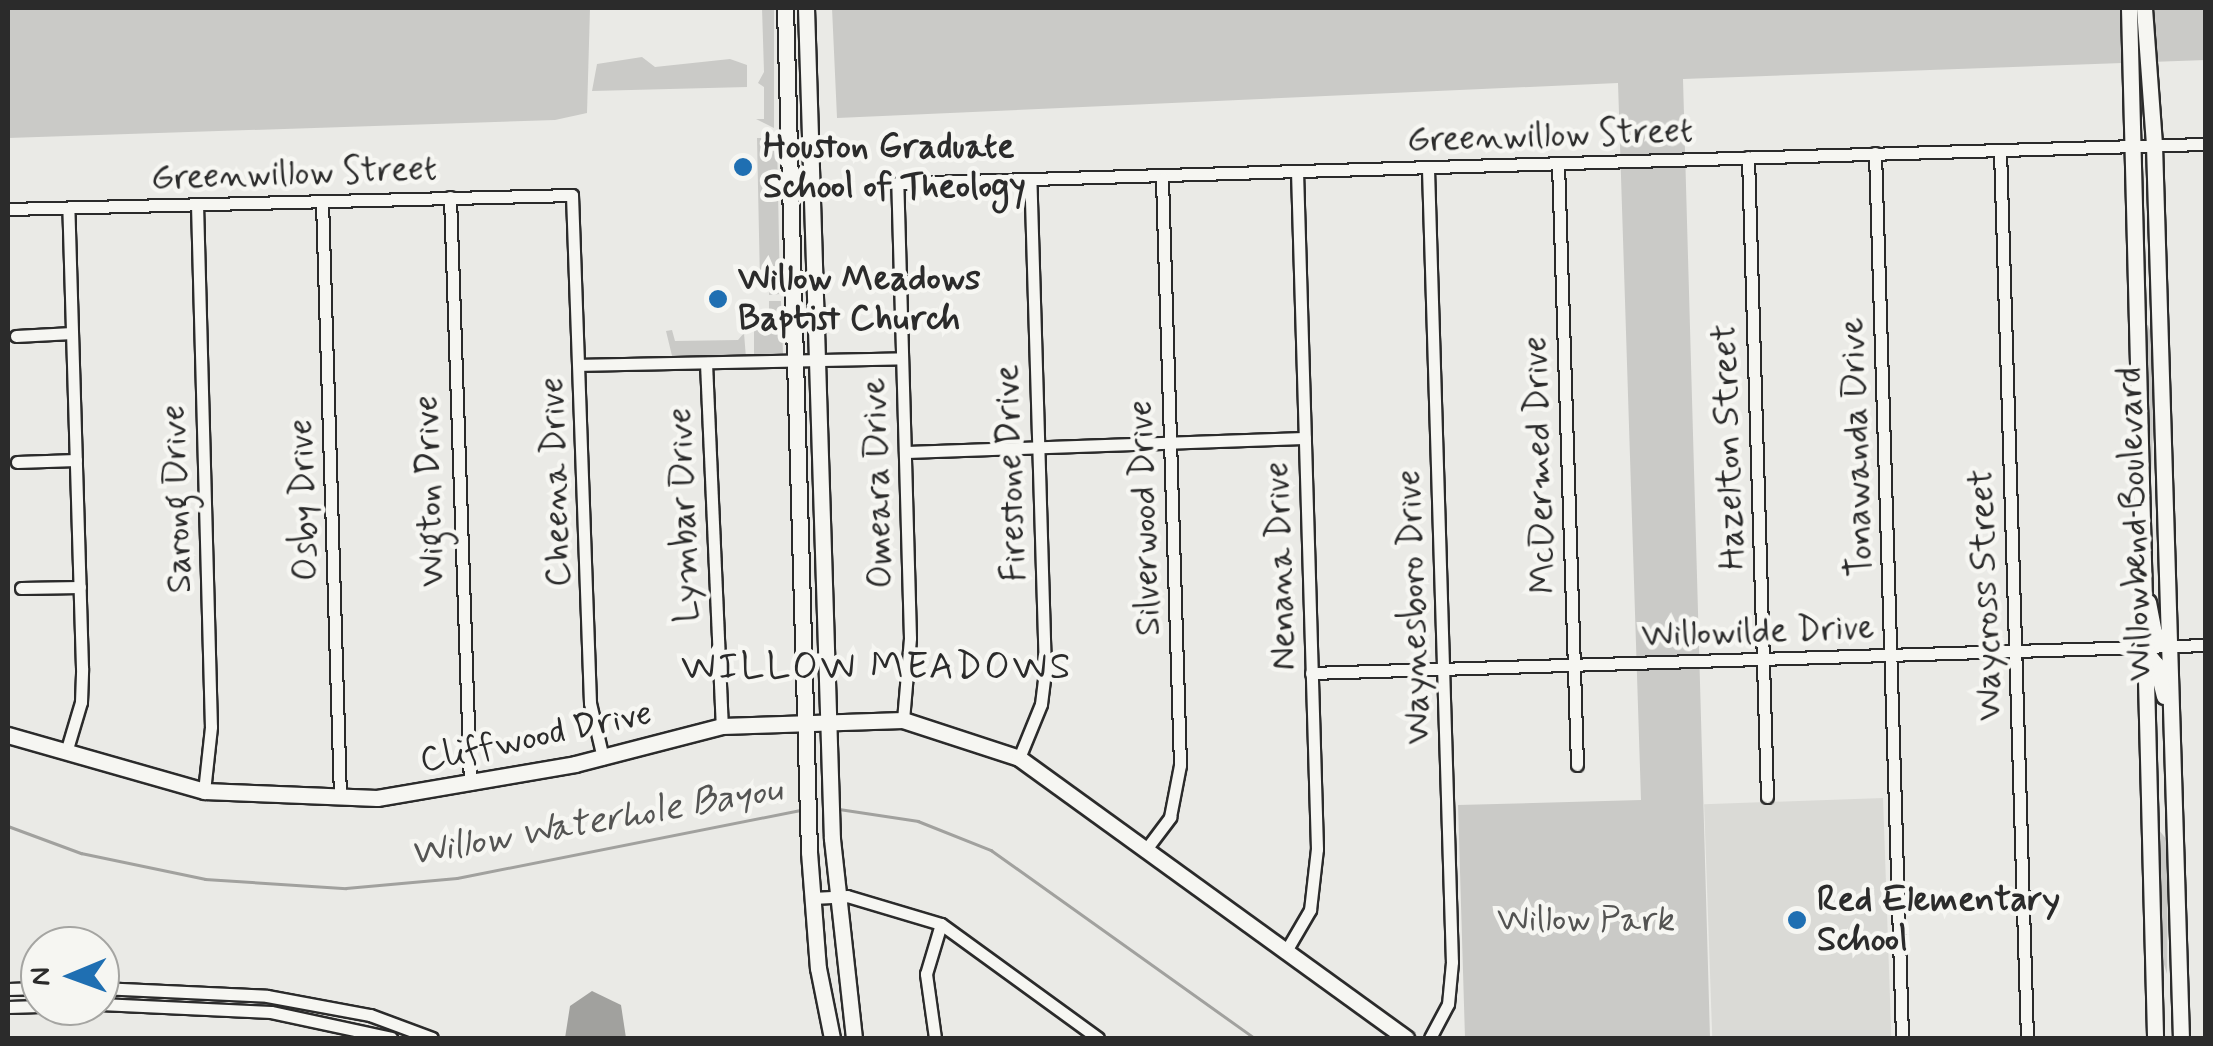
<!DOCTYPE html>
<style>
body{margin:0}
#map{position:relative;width:2213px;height:1046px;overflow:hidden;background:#eaeae6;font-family:Mynerve,sans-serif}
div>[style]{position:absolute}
.built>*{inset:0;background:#dadad6;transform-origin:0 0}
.green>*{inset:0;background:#cacac7}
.water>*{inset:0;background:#a1a19e}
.stream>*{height:2.5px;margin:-1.25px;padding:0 1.25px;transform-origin:1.25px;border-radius:1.25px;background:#a1a19e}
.roads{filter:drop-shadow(2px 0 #2b2b2b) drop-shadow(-2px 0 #2b2b2b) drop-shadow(0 2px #2b2b2b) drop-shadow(0 -2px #2b2b2b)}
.street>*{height:11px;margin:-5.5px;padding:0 5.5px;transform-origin:5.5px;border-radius:5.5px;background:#f6f6f2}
.secondary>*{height:15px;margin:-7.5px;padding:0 7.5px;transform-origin:7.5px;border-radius:7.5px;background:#f6f6f2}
.dots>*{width:28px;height:28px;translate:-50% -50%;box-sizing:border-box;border:5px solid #f6f6f2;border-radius:50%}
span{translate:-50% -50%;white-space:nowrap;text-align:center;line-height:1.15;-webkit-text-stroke:9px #f6f6f2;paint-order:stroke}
.street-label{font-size:35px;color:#2b2b2b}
.poi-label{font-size:35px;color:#2b2b2b;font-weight:700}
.left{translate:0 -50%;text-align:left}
.park-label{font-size:35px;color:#535352}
.neighbourhood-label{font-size:38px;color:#2b2b2b;letter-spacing:2.5px}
.water-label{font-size:38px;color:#545453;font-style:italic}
.frame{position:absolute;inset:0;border:10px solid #2b2b2b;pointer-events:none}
.north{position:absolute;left:20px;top:926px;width:100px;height:100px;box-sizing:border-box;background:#f6f6f2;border:2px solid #a5a5a2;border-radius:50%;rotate:269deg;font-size:28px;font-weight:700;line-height:40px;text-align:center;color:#2b2b2b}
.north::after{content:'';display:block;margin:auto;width:35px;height:45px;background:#1f6fb2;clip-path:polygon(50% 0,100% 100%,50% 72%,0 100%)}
</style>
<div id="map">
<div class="built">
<i style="left:1883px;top:798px;width:240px;height:179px;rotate:88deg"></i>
</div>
<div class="green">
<i style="clip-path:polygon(8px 8px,590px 8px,587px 113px,555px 120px,8px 138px)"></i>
<i style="clip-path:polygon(762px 8px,774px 8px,774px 128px,756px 119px,764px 119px,764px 87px,758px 83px,764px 72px)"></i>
<i style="clip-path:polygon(832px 8px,2205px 8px,2206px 60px,1683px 79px,1710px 1038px,1465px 1038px,1458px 805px,1641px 800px,1618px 83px,837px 118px)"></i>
<i style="clip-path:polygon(642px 57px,655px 67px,730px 59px,747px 65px,747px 87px,592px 91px,597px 64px)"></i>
<i style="clip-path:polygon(757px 138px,777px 138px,780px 294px,769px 295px,769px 283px,760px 283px)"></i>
<i style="clip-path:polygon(769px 301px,781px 301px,783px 354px,754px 358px,754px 323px,769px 313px)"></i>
<i style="clip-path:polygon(2148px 325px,2154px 341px,2152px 475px,2143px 326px)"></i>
<i style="clip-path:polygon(672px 330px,675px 341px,738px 340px,744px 333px,746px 358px,673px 360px,666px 331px)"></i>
<i style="clip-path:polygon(2158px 829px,2168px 841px,2167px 974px,2158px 945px)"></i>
</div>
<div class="water">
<i style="clip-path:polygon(592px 991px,621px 1005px,626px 1038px,565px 1038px,570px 1006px)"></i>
</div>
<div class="stream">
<i style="left:839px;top:809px;width:80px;rotate:8.6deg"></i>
<i style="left:918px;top:821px;width:79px;rotate:21.7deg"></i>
<i style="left:991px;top:850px;width:324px;rotate:35.5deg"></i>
<i style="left:8px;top:826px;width:78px;rotate:20.3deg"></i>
<i style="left:81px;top:853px;width:127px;rotate:11.8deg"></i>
<i style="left:205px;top:879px;width:141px;rotate:3.7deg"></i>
<i style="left:346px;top:888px;width:111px;rotate:-5.1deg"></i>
<i style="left:457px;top:878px;width:351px;rotate:-11.2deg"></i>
</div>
<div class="roads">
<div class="street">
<i style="left:2000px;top:150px;width:888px;rotate:88.26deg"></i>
<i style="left:1875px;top:153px;width:885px;rotate:88.25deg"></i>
<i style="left:1748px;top:157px;width:640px;rotate:88.3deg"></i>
<i style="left:1558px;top:163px;width:602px;rotate:88.19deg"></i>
<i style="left:1428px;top:169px;width:793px;rotate:88.27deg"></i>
<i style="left:1452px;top:962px;width:42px;rotate:95.4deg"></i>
<i style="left:1448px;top:1004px;width:38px;rotate:118deg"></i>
<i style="left:450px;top:197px;width:587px;rotate:88.05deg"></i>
<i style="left:322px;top:201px;width:597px;rotate:88.27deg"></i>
<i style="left:197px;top:204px;width:523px;rotate:88.47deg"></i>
<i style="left:211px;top:727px;width:64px;rotate:96.2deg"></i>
<i style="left:8px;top:209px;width:564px;rotate:-1.42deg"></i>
<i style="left:572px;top:195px;width:508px;rotate:87.97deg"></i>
<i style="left:590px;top:703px;width:57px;rotate:76.7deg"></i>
<i style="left:16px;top:336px;width:56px;rotate:-3.1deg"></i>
<i style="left:706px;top:363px;width:363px;rotate:87.5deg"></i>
<i style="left:580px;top:365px;width:322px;rotate:-1.2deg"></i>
<i style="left:905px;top:452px;width:400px;rotate:-2deg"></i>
<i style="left:17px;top:462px;width:59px;rotate:-1.9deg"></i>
<i style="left:21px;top:588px;width:59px;rotate:-1deg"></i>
<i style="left:1311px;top:673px;width:895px;rotate:-1.79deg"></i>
<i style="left:903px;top:720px;width:82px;rotate:-85.1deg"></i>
<i style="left:910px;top:638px;width:455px;rotate:-91.6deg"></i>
<i style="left:897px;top:183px;width:1310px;rotate:-1.71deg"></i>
<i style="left:67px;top:749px;width:49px;rotate:-73.4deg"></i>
<i style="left:81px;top:702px;width:34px;rotate:-88deg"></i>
<i style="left:82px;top:668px;width:460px;rotate:-91.7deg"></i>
<i style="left:1019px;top:758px;width:58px;rotate:-67.8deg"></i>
<i style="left:1041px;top:704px;width:32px;rotate:-83deg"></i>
<i style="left:1045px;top:672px;width:491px;rotate:-91.7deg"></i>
<i style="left:1147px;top:848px;width:39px;rotate:-53deg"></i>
<i style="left:1170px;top:817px;width:53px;rotate:-79.1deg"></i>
<i style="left:1180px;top:765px;width:587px;rotate:-91.76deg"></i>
<i style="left:812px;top:898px;width:35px;rotate:-3deg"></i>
<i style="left:847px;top:896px;width:98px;rotate:16.6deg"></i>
<i style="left:941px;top:924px;width:194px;rotate:36deg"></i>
<i style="left:1286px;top:951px;width:48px;rotate:-59.7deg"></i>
<i style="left:1310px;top:910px;width:61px;rotate:-83.5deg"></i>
<i style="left:1317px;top:849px;width:677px;rotate:-91.69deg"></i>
<i style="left:100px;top:988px;width:167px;rotate:2.7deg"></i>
<i style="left:267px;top:996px;width:105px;rotate:10.5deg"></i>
<i style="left:370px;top:1015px;width:66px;rotate:20.4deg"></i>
<i style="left:8px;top:989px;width:32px;rotate:-2deg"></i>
<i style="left:100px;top:1004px;width:171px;rotate:2.7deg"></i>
<i style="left:271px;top:1012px;width:123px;rotate:12.2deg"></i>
<i style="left:8px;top:1007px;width:32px;rotate:-2deg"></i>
<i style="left:935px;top:1038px;width:65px;rotate:-98deg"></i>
<i style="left:926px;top:974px;width:52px;rotate:-73.3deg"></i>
</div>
<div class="secondary">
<i style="left:785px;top:8px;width:844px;rotate:88.37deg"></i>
<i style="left:809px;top:852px;width:116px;rotate:85.6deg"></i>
<i style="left:818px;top:968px;width:71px;rotate:78.7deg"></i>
<i style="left:806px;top:8px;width:831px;rotate:88.21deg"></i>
<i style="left:832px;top:839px;width:200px;rotate:83.7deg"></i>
<i style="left:2129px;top:8px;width:1030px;rotate:88.55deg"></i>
<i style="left:2144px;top:8px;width:137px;rotate:85.8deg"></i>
<i style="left:2154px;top:145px;width:893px;rotate:88.27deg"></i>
<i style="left:2148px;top:602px;width:32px;rotate:79deg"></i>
<i style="left:2154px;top:633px;width:20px;rotate:41deg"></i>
<i style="left:2142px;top:647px;width:22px;rotate:51deg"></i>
<i style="left:2156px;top:664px;width:33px;rotate:76deg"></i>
<i style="left:8px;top:735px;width:204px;rotate:15.9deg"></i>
<i style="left:204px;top:791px;width:173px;rotate:2.3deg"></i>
<i style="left:377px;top:798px;width:201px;rotate:-9.7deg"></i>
<i style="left:575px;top:764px;width:152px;rotate:-14.5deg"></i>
<i style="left:722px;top:726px;width:181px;rotate:-1.9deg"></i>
<i style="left:903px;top:720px;width:122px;rotate:18.1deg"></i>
<i style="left:1019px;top:758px;width:478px;rotate:35.9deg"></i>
</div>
</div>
<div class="dots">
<i style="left:743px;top:167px;background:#1f6fb2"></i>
<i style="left:718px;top:299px;background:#1f6fb2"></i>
<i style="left:1797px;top:920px;background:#1f6fb2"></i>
</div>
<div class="street-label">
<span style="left:1550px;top:136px;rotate:-2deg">Greenwillow Street</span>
<span style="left:294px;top:174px;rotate:-2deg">Greenwillow Street</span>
<span style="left:1729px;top:447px;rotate:-92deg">Hazelton Street</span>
<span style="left:1857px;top:447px;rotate:-92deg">Tonawanda Drive</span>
<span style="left:1540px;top:465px;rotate:-92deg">McDermed Drive</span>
<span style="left:1011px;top:473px;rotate:-92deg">Firestone Drive</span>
<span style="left:556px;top:482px;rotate:-92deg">Cheena Drive</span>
<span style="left:878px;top:483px;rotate:-92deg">Omeara Drive</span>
<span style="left:430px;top:491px;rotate:-92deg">Wigton Drive</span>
<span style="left:177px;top:499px;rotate:-92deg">Sarong Drive</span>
<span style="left:304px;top:500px;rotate:-92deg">Osby Drive</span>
<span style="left:684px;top:515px;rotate:-92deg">Lymbar Drive</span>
<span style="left:1145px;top:518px;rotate:-92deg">Silverwood Drive</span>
<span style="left:2135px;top:524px;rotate:-92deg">Willowbend Boulevard</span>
<span style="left:1281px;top:566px;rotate:-92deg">Nenana Drive</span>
<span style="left:1986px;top:595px;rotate:-92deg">Waycross Street</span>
<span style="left:1414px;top:607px;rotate:-92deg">Waynesboro Drive</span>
<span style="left:1758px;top:632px;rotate:-2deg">Willowilde Drive</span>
<span style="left:536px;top:737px;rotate:-12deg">Cliffwood Drive</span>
</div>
<div class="poi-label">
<span class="left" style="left:763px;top:167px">Houston Graduate<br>School of Theology</span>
<span class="left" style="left:738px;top:299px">Willow Meadows<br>Baptist Church</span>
<span class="left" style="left:1817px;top:920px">Red Elementary<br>School</span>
</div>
<div class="park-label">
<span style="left:1586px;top:920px">Willow Park</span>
</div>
<div class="neighbourhood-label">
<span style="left:877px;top:668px">WILLOW MEADOWS</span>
</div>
<div class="water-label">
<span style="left:596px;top:822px;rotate:-10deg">Willow Waterhole Bayou</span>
</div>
<div class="frame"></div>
<div class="north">N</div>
</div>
